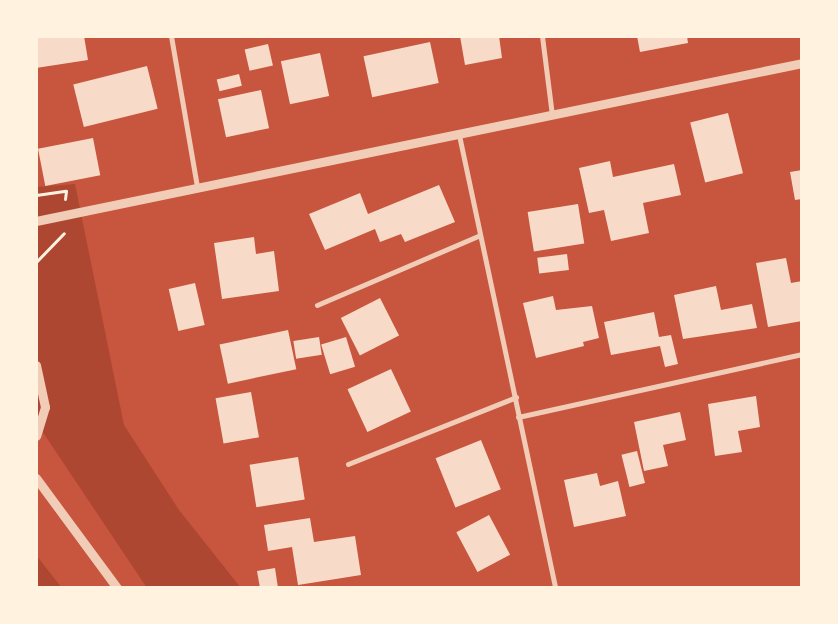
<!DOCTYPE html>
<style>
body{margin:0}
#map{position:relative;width:838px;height:624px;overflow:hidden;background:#c8553d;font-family:Signika,sans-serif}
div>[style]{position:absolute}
.green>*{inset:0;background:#ae4732}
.building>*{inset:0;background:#f7dbc8;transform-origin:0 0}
.path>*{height:3px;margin:-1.5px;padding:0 1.5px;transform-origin:1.5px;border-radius:1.5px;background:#fff3e0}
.minor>*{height:5px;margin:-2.5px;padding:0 2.5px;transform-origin:2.5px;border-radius:2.5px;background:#f1ccb7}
.tertiary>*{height:9px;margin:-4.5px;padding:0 4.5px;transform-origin:4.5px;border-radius:4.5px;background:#f1ccb7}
span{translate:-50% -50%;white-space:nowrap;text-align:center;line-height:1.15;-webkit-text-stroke:5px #fff3e0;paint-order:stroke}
.frame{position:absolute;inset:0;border:38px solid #fff3e0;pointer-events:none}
</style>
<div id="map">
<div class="green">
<i style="clip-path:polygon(75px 184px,124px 425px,179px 510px,241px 588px,147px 588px,36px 422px,36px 187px)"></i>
<i style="clip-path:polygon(36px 555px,62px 588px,36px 588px)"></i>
</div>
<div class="building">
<i style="clip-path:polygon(36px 36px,84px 36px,88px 60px,36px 68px)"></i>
<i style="clip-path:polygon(460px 36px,499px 36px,502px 58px,465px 65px)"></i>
<i style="clip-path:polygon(637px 36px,687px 36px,688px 43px,640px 52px)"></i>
<i style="left:430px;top:42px;width:42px;height:68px;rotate:78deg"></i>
<i style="left:268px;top:44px;width:22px;height:24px;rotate:77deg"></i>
<i style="left:320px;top:53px;width:44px;height:40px;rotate:78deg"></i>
<i style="left:147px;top:66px;width:44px;height:76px;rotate:76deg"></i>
<i style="left:239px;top:74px;width:12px;height:23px;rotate:76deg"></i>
<i style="left:261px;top:90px;width:39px;height:44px;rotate:78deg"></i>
<i style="left:728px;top:113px;width:62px;height:39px;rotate:76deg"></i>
<i style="left:93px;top:138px;width:38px;height:56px;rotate:79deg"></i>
<i style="clip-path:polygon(610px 161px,613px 177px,674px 164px,681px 195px,643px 203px,649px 233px,611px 241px,604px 210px,589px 213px,579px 168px)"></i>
<i style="clip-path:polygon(802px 170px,802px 199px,795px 200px,790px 172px)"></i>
<i style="clip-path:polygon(439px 185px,455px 222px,405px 242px,401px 234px,380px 242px,375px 229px,325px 250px,309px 214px,360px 193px,368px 214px)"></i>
<i style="left:578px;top:204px;width:40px;height:51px;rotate:81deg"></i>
<i style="clip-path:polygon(254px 237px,256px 254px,274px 251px,279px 291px,222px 299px,214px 243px)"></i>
<i style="left:567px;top:254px;width:16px;height:30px;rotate:83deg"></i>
<i style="clip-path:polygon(786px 258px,791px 283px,802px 281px,802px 321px,768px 327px,756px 263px)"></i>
<i style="left:195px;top:283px;width:43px;height:27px;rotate:77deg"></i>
<i style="clip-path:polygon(716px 286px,721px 310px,752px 304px,757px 328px,683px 339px,674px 295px)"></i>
<i style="clip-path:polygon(553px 296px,556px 310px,592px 306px,599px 338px,583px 342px,584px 346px,536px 358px,523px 303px)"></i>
<i style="left:380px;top:298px;width:42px;height:44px;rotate:63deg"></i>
<i style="clip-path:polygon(654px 312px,659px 337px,671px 335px,678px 364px,665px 367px,660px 346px,611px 355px,604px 322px)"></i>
<i style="left:288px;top:330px;width:40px;height:70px;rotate:78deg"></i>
<i style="left:319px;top:337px;width:18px;height:26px;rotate:81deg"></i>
<i style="left:346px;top:337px;width:31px;height:26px;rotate:73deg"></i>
<i style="left:391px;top:369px;width:47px;height:48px;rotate:65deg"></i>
<i style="left:251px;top:392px;width:46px;height:36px;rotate:80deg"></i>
<i style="clip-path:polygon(756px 396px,760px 427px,738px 431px,742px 452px,715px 456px,708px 404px)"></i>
<i style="clip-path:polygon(680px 412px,686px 440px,663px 445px,668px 466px,644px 471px,634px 422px)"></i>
<i style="left:481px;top:440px;width:53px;height:49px;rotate:68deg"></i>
<i style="left:637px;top:451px;width:33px;height:16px;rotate:76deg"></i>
<i style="left:298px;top:457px;width:43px;height:49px;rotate:81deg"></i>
<i style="clip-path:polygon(597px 473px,600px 486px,618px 481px,626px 516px,574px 527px,564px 480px)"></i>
<i style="left:489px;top:515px;width:45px;height:37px;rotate:62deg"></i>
<i style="clip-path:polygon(310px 518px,314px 542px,355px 536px,361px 575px,298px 585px,292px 547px,268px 551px,264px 525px)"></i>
<i style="clip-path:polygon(275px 568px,278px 588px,260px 588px,257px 571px)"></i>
</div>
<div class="path">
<i style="left:36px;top:195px;width:30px;rotate:-8deg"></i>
<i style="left:66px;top:191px;width:8px;rotate:97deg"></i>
<i style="left:36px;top:262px;width:40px;rotate:-46deg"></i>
</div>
<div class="minor">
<i style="left:171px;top:36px;width:153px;rotate:80.2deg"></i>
<i style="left:542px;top:36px;width:80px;rotate:82.8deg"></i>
<i style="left:459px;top:135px;width:463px;rotate:78deg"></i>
<i style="left:317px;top:305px;width:177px;rotate:-23.2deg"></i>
<i style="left:518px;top:417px;width:291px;rotate:-12.5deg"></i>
<i style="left:348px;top:464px;width:181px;rotate:-21.7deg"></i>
</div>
<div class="tertiary">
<i style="left:36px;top:221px;width:782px;rotate:-11.65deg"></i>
<i style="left:36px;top:365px;width:43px;rotate:77.9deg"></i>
<i style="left:45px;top:407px;width:30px;rotate:107deg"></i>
<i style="left:36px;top:478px;width:137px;rotate:53.6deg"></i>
</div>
<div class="frame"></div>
</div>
